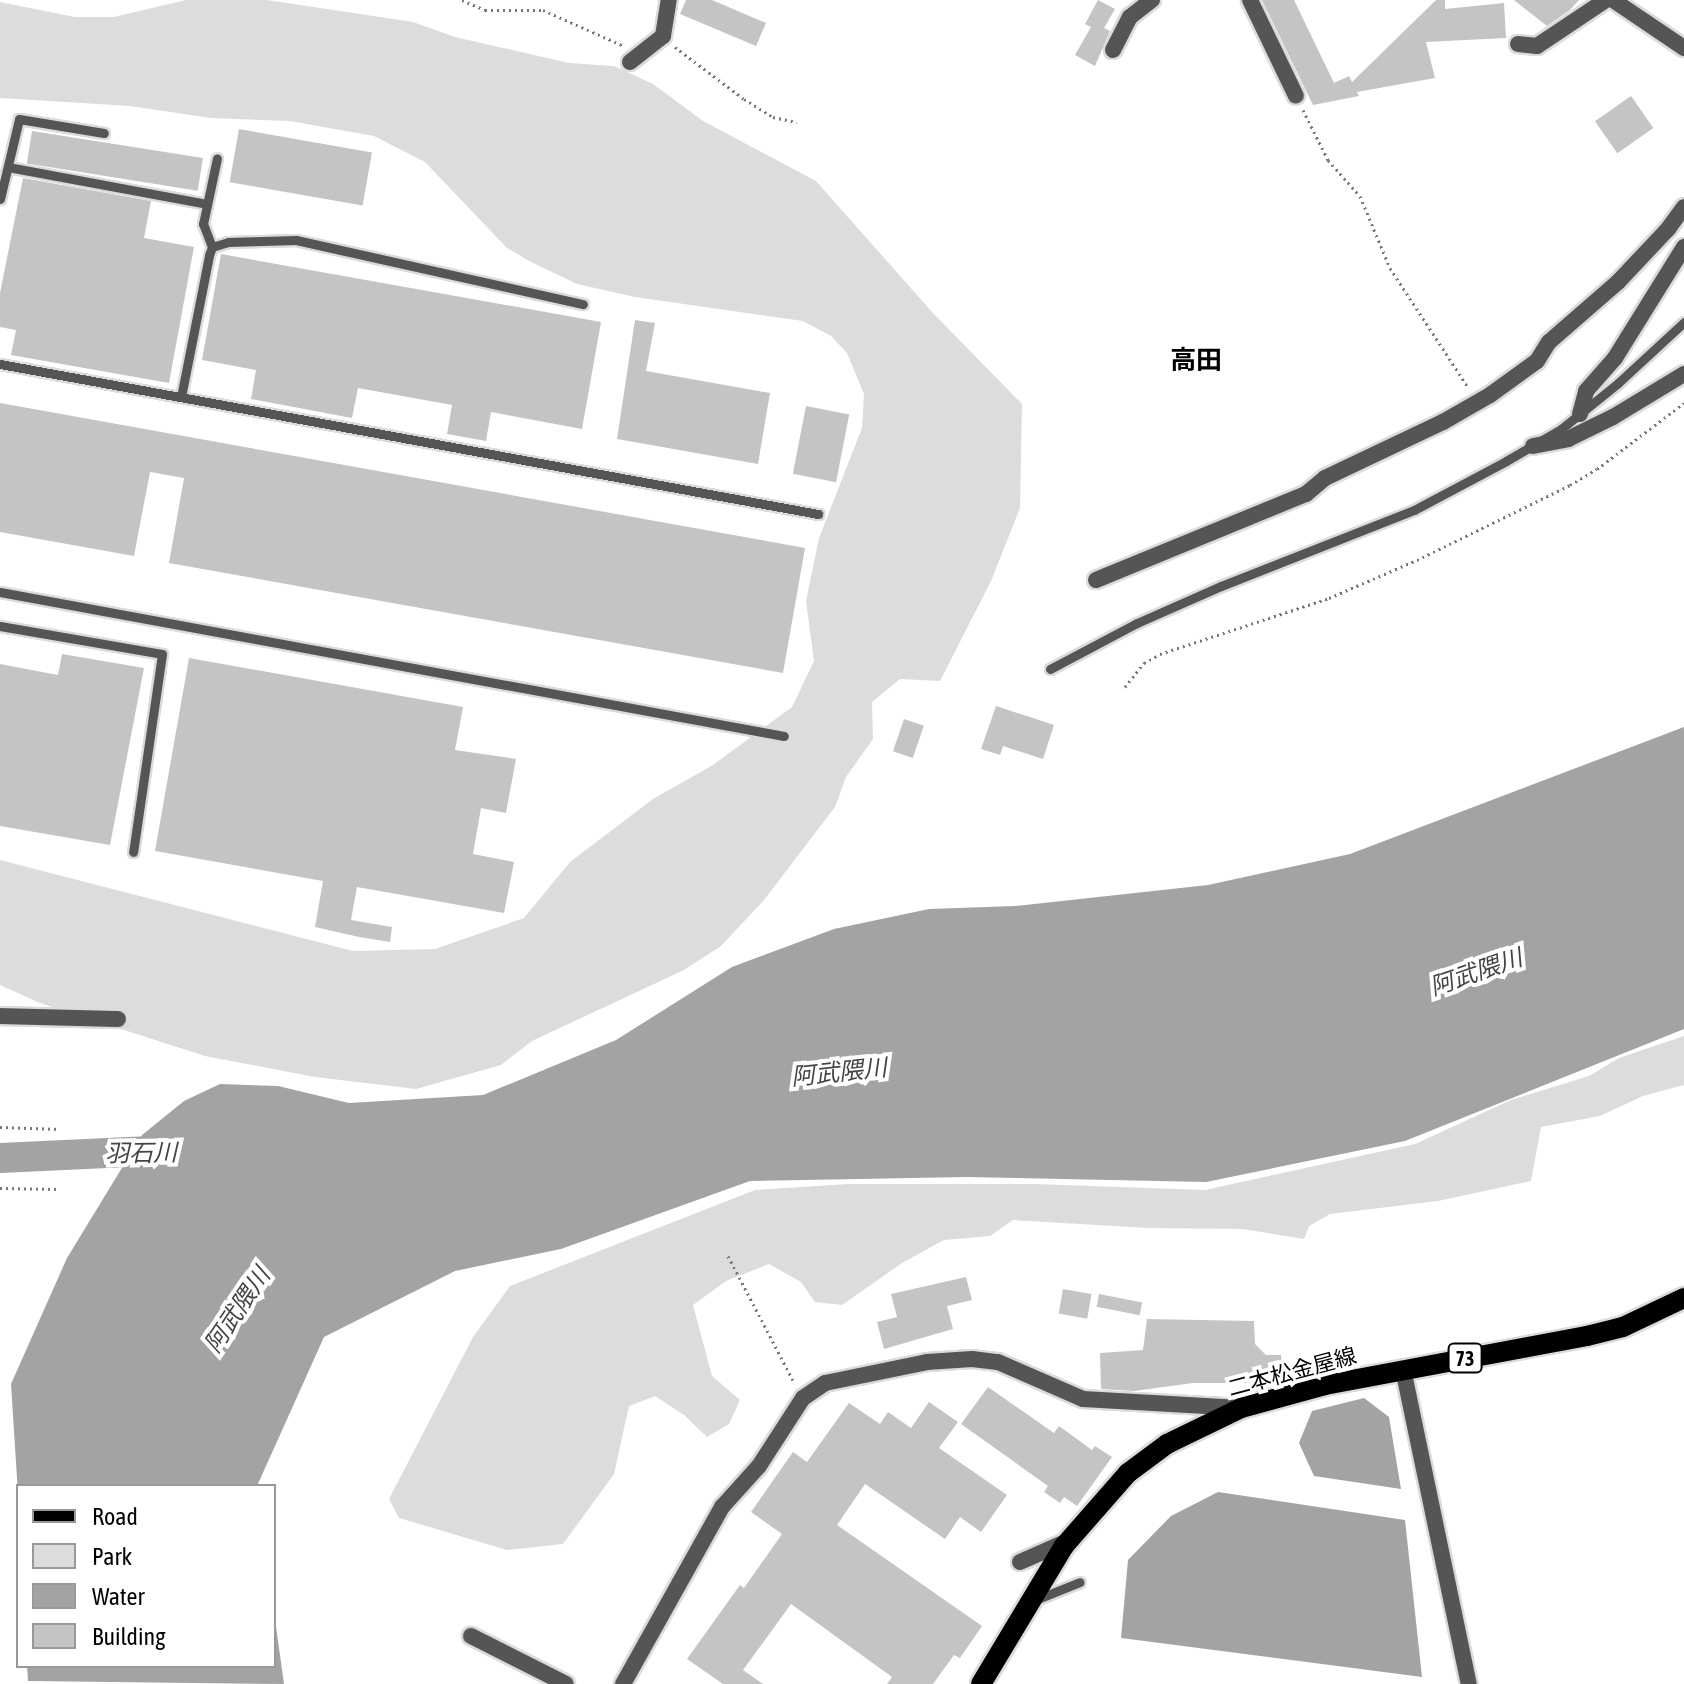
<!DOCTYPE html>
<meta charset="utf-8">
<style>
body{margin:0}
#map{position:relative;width:1684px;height:1684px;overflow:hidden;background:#fff;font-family:"Asap Condensed","Noto Sans JP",sans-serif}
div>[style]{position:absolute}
.green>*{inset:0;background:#dcdcdc}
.water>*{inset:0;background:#a3a3a3}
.river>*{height:30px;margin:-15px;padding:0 15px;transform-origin:15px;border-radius:15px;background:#a3a3a3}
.building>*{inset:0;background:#c4c4c4;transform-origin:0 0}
.path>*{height:3px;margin-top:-1.5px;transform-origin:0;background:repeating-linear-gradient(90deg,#777 0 2px,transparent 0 6px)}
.roads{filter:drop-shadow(2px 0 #dbdbdb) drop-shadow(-2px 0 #dbdbdb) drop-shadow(0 2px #dbdbdb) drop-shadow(0 -2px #dbdbdb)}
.lane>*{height:9px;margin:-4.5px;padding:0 4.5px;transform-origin:4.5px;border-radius:4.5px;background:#555}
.street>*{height:16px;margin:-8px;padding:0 8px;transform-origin:8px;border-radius:8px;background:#555}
.primary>*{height:20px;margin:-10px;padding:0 10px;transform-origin:10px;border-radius:10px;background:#000}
span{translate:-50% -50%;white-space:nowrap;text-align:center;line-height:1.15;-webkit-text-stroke:8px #fff;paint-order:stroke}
.shield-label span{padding:2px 6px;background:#fff;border:2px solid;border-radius:6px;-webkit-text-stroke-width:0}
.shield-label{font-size:20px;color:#000;font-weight:700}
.street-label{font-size:22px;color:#000}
.water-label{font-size:24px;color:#444;font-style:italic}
.quarter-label{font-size:26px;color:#000;font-weight:700}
.legend{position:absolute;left:16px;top:1484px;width:260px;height:184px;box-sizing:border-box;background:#fff;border:2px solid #999;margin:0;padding:10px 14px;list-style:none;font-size:24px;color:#000}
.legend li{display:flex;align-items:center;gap:16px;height:40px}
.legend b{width:40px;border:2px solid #999}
</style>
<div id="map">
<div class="green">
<i style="clip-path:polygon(186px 0,267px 0,413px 22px,455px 37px,569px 63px,614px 66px,653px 84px,703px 121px,816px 181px,932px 312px,1022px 404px,1020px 508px,991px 581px,940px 681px,900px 679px,872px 702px,873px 739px,846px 777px,835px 807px,764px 900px,721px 946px,684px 970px,532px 1041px,501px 1065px,416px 1089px,315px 1077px,205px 1056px,40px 1003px,0 985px,0 860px,353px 951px,435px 949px,524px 918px,570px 862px,653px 799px,713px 765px,792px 707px,814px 661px,806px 601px,819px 538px,862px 428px,864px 394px,847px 353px,831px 336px,803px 321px,635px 297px,577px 284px,531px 262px,507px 248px,425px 162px,374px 136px,290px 121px,211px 118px,130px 106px,0 98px,0 2px,75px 17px,114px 17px)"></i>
<i style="clip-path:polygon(1684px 1036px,1684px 1085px,1643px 1096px,1600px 1116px,1541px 1127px,1531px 1181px,1438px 1201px,1330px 1214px,1309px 1226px,1304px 1239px,1243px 1229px,1148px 1228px,1013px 1220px,990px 1236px,944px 1240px,902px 1263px,842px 1305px,815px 1302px,801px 1282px,769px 1264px,726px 1281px,693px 1305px,712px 1376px,740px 1400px,729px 1424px,707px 1437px,684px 1415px,655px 1396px,629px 1406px,614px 1474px,563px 1544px,507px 1550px,399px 1518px,389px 1499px,473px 1337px,510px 1286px,755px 1190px,848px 1184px,1034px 1184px,1205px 1190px,1415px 1144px,1511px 1100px,1589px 1076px,1619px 1058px)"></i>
</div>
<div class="water">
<i style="clip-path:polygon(1684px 727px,1684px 1029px,1405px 1141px,1206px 1182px,967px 1177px,750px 1181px,561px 1249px,455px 1271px,324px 1337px,257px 1486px,18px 1486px,18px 1494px,11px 1384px,67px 1258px,142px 1135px,184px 1101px,220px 1084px,278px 1086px,349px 1103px,483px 1095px,616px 1040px,732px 967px,834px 929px,929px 909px,1015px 906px,1208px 885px,1350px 854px)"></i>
<i style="clip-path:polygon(1364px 1398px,1389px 1417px,1401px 1489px,1314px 1476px,1299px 1443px,1312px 1411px)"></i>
<i style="clip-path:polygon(1218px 1492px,1405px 1520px,1422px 1677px,1121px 1638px,1128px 1560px,1171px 1516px)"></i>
<i style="clip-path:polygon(274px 1612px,284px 1684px,28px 1681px,27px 1666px,274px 1666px)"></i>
</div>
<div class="river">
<i style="left:0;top:1158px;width:172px;rotate:-2.7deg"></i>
</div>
<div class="building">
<i style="clip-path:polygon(686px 0,712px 0,766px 23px,756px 46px,680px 14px)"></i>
<i style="clip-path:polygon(1098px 0,1115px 9px,1104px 28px,1110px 31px,1095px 66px,1075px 55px,1091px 27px,1085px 24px)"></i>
<i style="clip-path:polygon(1262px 0,1294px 0,1334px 83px,1349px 76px,1352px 82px,1436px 0,1445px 0,1445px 9px,1504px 3px,1506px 38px,1426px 42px,1435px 78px,1357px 92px,1359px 96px,1313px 105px)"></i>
<i style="clip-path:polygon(1514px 0,1579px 0,1570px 10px,1547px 26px)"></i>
<i style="left:1631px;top:96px;width:39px;height:44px;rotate:55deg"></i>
<i style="left:239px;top:129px;width:135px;height:54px;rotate:10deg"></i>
<i style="left:32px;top:131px;width:173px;height:33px;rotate:9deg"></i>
<i style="clip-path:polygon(23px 178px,151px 201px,144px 238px,194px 247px,169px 383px,11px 355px,16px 330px,0 327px,0 293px)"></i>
<i style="clip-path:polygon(221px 254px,601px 322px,582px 429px,491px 412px,486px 441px,447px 434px,452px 405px,358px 388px,352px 418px,251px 399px,256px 370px,202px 360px)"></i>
<i style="clip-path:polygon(635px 320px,655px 323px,646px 371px,770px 393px,758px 464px,617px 439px)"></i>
<i style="clip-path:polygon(0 403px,805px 548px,783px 673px,169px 563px,184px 478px,150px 472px,134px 556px,0 532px)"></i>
<i style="left:806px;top:406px;width:44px;height:69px;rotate:11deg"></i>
<i style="clip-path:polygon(62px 654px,144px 668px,110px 845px,0 826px,0 664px,58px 675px)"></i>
<i style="clip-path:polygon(189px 658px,463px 707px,455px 750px,516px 759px,506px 813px,481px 808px,473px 854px,514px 862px,504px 913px,357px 887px,351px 920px,392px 927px,390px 942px,359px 937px,315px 927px,323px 881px,155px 851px)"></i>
<i style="clip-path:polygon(996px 706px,1054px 725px,1043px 759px,1003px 746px,1000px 755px,981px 749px)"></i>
<i style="left:904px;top:719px;width:21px;height:34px;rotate:19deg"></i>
<i style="clip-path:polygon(966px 1277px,972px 1300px,947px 1306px,953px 1329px,884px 1349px,877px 1322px,897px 1317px,891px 1294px)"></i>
<i style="left:1063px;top:1289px;width:29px;height:25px;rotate:10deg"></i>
<i style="left:1099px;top:1294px;width:44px;height:13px;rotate:11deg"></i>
<i style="clip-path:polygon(1147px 1319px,1254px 1321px,1255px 1344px,1266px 1355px,1281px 1355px,1282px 1375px,1258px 1377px,1257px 1383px,1193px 1383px,1134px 1391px,1101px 1389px,1100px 1353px,1143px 1350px)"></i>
<i style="clip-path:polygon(988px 1387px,1054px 1433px,1059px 1426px,1092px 1450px,1095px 1446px,1112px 1457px,1077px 1506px,1064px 1497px,1060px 1503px,1044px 1492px,1048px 1486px,961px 1424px)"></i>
<i style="clip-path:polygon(929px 1402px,958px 1422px,939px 1448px,1007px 1495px,981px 1532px,960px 1517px,945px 1539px,865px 1484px,837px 1525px,982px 1626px,960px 1658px,954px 1655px,933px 1684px,887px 1684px,892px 1677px,791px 1604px,743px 1670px,763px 1684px,723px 1684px,687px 1659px,740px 1585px,744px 1588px,782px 1534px,751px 1512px,793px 1452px,807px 1462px,849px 1403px,880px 1424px,888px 1412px,911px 1428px)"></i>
</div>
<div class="path">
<i style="left:462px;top:0;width:25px;rotate:23deg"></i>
<i style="left:485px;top:10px;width:58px"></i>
<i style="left:543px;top:10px;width:89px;rotate:24deg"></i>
<i style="left:675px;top:47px;width:86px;rotate:37deg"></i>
<i style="left:744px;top:99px;width:34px;rotate:32deg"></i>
<i style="left:773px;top:117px;width:24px;rotate:12deg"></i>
<i style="left:1303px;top:110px;width:56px;rotate:63.4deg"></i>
<i style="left:1328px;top:160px;width:48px;rotate:48.4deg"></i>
<i style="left:1360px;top:196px;width:78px;rotate:67.4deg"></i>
<i style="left:1390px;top:268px;width:142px;rotate:56.8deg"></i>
<i style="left:1125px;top:687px;width:31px;rotate:-52deg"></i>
<i style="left:1144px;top:663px;width:18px;rotate:-29deg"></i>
<i style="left:1160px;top:654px;width:178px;rotate:-18.3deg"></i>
<i style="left:1329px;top:598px;width:96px;rotate:-23.4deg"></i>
<i style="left:1417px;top:560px;width:170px;rotate:-26.1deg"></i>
<i style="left:1570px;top:485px;width:31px;rotate:-31deg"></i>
<i style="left:1597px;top:469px;width:109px;rotate:-37.2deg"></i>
<i style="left:0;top:1127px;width:60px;rotate:1.9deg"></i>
<i style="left:0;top:1188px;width:58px;rotate:1deg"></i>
<i style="left:728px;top:1256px;width:144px;rotate:62.4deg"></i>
</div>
<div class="roads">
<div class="lane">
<i style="left:8px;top:167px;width:202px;rotate:10.5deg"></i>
<i style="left:0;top:199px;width:82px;rotate:-76.6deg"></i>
<i style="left:19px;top:119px;width:86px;rotate:9.4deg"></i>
<i style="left:212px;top:247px;width:25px;rotate:-111deg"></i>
<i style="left:203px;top:224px;width:67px;rotate:-78deg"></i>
<i style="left:0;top:364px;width:832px;rotate:10.39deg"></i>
<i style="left:181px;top:397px;width:145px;rotate:-78.8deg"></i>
<i style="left:209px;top:255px;width:9px;rotate:-69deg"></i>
<i style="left:212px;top:247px;width:17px;rotate:-17deg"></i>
<i style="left:228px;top:242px;width:68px;rotate:-1.7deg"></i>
<i style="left:296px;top:240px;width:294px;rotate:12.6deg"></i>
<i style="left:0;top:592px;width:797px;rotate:10.41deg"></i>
<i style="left:0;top:626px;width:164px;rotate:9.8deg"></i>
<i style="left:162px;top:654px;width:200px;rotate:98.3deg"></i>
<i style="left:1050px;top:669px;width:98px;rotate:-27.9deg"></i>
<i style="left:1137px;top:623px;width:92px;rotate:-23.8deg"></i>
<i style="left:1221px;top:586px;width:207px;rotate:-21.5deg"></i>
<i style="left:1414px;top:510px;width:104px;rotate:-28deg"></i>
<i style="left:1506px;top:461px;width:64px;rotate:-30.2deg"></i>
<i style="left:1561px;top:429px;width:73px;rotate:-38.9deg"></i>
<i style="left:1618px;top:383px;width:90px;rotate:-42.7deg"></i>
<i style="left:1035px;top:1600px;width:48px;rotate:-21.8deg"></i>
</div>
<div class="street">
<i style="left:1250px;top:0;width:106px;rotate:64.4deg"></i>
<i style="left:1613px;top:0;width:86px;rotate:34.1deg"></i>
<i style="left:1518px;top:44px;width:19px;rotate:6deg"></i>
<i style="left:1537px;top:46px;width:83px;rotate:-33.7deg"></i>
<i style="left:1113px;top:50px;width:37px;rotate:-63deg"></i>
<i style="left:1130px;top:17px;width:28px;rotate:-38deg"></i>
<i style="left:630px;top:62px;width:42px;rotate:-38.2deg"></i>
<i style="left:663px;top:36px;width:36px;rotate:-81deg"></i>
<i style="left:1580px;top:414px;width:24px;rotate:-75deg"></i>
<i style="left:1586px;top:391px;width:44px;rotate:-48.7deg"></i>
<i style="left:1615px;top:358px;width:131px;rotate:-58.1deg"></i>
<i style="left:1533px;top:446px;width:36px;rotate:-11deg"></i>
<i style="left:1568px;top:439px;width:50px;rotate:-26.1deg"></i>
<i style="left:1613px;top:417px;width:83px;rotate:-31.2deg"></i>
<i style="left:1096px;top:580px;width:227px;rotate:-22.3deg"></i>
<i style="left:1306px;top:494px;width:25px;rotate:-40deg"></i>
<i style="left:1325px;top:478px;width:131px;rotate:-25.4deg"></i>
<i style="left:1443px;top:422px;width:54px;rotate:-29.9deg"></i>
<i style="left:1490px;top:395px;width:58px;rotate:-35.9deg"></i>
<i style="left:1537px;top:361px;width:22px;rotate:-58deg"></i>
<i style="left:1549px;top:342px;width:91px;rotate:-41deg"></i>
<i style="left:1618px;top:282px;width:73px;rotate:-46.7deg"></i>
<i style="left:1668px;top:229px;width:27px;rotate:-54deg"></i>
<i style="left:0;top:1016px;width:118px;rotate:1.5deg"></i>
<i style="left:1403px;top:1369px;width:322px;rotate:78.2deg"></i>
<i style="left:1020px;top:1562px;width:55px;rotate:-23.7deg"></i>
<i style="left:471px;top:1636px;width:106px;rotate:26.8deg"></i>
<i style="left:623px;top:1684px;width:203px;rotate:-60.8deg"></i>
<i style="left:722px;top:1507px;width:55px;rotate:-47.9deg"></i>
<i style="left:759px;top:1466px;width:81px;rotate:-57.1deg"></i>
<i style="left:803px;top:1398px;width:27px;rotate:-34deg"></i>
<i style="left:825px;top:1383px;width:104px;rotate:-11.6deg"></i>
<i style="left:927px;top:1362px;width:45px;rotate:-3.8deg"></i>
<i style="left:972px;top:1359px;width:26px;rotate:7deg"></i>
<i style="left:998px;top:1362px;width:93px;rotate:23.5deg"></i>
<i style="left:1083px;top:1399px;width:158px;rotate:3.3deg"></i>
</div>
<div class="primary">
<i style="left:981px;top:1684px;width:161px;rotate:-59deg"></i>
<i style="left:1064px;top:1546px;width:97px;rotate:-48.8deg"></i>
<i style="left:1128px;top:1473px;width:49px;rotate:-36.6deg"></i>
<i style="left:1167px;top:1444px;width:82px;rotate:-25.9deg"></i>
<i style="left:1241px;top:1408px;width:87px;rotate:-15.3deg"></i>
<i style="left:1325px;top:1385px;width:267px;rotate:-10.6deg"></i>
<i style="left:1587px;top:1336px;width:37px;rotate:-14deg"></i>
<i style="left:1623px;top:1327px;width:68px;rotate:-25.4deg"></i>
</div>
</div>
<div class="shield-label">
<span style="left:1465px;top:1358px">73</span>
</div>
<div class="street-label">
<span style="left:1292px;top:1372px;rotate:-15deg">二本松金屋線</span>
</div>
<div class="water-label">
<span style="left:1476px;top:972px;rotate:-19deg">阿武隈川</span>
<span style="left:839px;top:1072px;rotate:-6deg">阿武隈川</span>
<span style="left:141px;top:1153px;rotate:-1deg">羽石川</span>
<span style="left:237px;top:1310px;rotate:-56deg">阿武隈川</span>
</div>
<div class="quarter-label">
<span style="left:1196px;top:361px">高田</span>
</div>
<ul class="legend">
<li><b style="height:10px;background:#000"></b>Road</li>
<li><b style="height:22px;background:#dcdcdc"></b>Park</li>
<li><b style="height:22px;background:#a3a3a3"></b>Water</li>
<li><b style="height:22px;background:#c4c4c4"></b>Building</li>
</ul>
</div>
